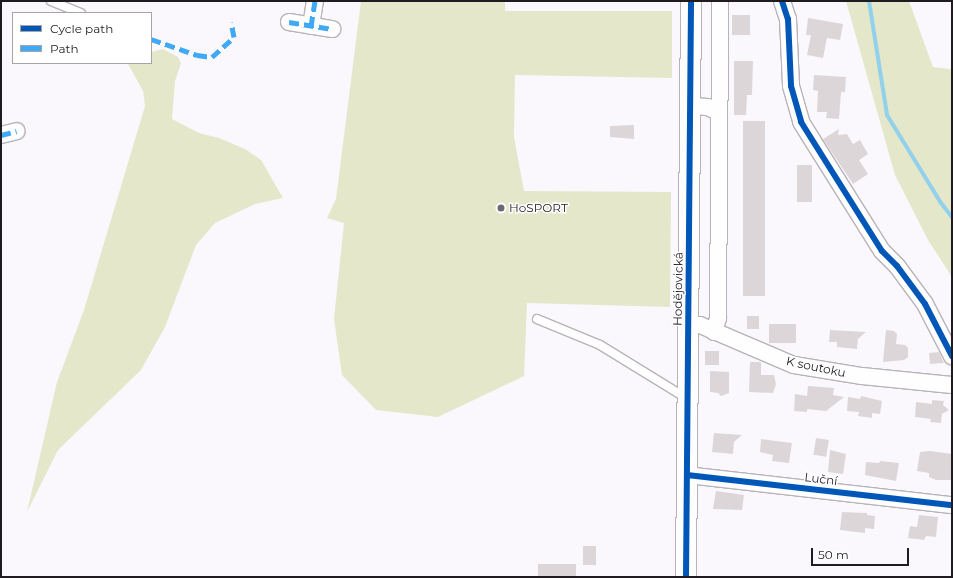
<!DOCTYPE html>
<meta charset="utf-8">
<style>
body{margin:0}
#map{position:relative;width:953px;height:578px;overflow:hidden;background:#fbf8fd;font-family:Montserrat,sans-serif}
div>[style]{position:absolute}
.green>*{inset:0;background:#e4e7ca}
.stream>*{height:4px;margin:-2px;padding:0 2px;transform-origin:2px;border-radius:2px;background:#91d1ec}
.building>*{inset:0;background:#dcd6d8;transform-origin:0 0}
.roads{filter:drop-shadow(1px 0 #b7b3b8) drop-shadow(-1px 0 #b7b3b8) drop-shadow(0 1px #b7b3b8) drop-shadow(0 -1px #b7b3b8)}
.service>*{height:8px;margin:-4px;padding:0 4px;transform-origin:4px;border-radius:4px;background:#fefeff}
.minor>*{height:16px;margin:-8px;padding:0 8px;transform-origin:8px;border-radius:8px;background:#fefeff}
.tertiary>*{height:20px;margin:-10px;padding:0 10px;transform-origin:10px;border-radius:10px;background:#fefeff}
.quiet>*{height:5px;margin-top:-2.5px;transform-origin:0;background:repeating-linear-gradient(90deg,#3fa9f5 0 10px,transparent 0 15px)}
.cycleway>*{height:6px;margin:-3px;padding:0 3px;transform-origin:3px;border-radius:3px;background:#0057b8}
.dots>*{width:11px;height:11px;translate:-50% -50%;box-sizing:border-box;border:2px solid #fff;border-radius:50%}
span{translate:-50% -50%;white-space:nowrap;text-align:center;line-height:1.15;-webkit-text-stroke:3px #fff;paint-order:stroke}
.poi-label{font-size:12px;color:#1f1b21}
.left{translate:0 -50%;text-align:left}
.street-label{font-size:12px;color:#1f1b21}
.frame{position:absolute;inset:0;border:2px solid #1f1b21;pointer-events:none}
.legend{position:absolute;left:12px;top:12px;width:140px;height:52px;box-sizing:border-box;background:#fff;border:1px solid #a5a4a6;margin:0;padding:5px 7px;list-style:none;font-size:12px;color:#1f1b21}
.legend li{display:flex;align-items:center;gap:8px;height:20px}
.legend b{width:20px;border:1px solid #a5a4a6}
.scale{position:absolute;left:811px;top:548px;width:98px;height:18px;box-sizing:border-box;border:2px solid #1f1b21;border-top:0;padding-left:5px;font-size:12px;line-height:14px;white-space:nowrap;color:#1f1b21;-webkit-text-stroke:3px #fff;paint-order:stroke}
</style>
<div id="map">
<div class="green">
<i style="clip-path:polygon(361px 1px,505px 1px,505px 11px,672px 11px,672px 78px,515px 75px,514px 137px,524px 191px,671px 192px,670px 307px,527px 303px,524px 376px,438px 417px,376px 410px,342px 375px,334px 319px,344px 223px,327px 218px,336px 199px)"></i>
<i style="clip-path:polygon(846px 1px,909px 1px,933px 67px,950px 69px,952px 72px,952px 277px,928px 240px,895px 175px)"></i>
<i style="clip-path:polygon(163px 49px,178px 57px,181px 63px,175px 81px,172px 119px,199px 133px,219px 138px,245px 149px,261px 160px,283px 198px,255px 204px,215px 223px,196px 245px,165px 327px,141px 370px,58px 450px,27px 512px,57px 382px,84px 310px,145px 106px,143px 91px,128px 64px,151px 63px,151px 52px)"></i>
</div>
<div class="stream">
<i style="left:869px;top:1px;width:115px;rotate:81deg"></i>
<i style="left:887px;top:115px;width:103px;rotate:58.5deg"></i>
<i style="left:941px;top:203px;width:18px;rotate:52deg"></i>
</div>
<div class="building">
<i style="left:732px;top:15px;width:18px;height:20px"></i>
<i style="clip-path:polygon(808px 18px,843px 24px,840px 40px,827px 38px,823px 58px,807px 55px,811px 35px,806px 35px)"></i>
<i style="clip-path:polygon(734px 61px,753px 61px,752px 95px,747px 95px,746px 115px,734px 115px)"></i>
<i style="clip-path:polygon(814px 75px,846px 77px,845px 92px,841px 92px,839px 119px,826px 118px,827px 112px,817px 112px,818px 91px,813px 90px)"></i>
<i style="left:743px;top:121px;width:22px;height:175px"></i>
<i style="clip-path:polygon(634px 125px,634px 139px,610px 137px,610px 126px)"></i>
<i style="clip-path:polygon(839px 129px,838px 135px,847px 134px,853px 144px,860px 140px,868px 154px,859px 160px,868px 174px,853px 184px,823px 139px)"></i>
<i style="left:797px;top:165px;width:15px;height:37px"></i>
<i style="left:747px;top:316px;width:12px;height:13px"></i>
<i style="left:769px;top:324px;width:27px;height:19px"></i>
<i style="clip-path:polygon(830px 330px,866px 332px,858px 339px,857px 349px,837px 347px,837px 342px,829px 342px)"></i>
<i style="clip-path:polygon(886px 330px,894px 331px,897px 334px,896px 344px,905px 345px,908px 348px,908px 357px,904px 360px,883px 362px)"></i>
<i style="left:705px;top:351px;width:14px;height:14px"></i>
<i style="clip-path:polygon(939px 352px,944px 363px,930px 364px,929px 353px)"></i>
<i style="clip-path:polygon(750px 362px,761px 362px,761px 375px,774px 375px,776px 384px,773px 393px,749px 392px)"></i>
<i style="clip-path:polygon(710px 371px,729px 372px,729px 393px,721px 396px,718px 393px,710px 392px)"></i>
<i style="clip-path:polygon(808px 386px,834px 388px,833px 395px,844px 397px,826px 411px,807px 409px,807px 412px,794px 411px,795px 394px,807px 396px)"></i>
<i style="clip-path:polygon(861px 396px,882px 401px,880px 414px,872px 413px,872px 418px,858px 416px,859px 412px,847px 411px,848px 397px,860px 399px)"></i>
<i style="clip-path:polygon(932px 400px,944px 401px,943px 405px,949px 410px,942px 414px,941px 423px,930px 422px,931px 419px,915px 417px,916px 402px,932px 404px)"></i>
<i style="clip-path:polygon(714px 433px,742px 435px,734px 442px,733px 454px,712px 452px)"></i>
<i style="left:816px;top:438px;width:13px;height:17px;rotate:9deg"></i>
<i style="clip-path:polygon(761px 439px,792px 443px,789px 463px,772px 461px,773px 455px,760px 452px)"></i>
<i style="clip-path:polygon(830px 450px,846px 454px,843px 474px,828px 472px)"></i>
<i style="clip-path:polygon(930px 451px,952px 454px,952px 480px,936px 480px,929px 477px,929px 473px,917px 471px,920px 452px)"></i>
<i style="clip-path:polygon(880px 461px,899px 463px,896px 481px,865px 475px,866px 462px,879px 463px)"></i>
<i style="clip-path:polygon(716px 491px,744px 495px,742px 510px,713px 509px)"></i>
<i style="clip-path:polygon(842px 512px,867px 513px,867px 515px,875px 516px,874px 529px,865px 528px,865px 533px,840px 530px)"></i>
<i style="clip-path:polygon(919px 515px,938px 517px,936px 537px,926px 536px,924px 540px,908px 538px,910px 526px,917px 527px)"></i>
<i style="left:583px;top:546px;width:13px;height:19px"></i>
<i style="left:576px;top:564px;width:13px;height:38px;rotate:90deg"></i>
</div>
<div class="roads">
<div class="service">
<i style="left:51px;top:1px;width:32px;rotate:22deg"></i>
<i style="left:537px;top:319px;width:68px;rotate:22.4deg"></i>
<i style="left:600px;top:345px;width:101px;rotate:31.6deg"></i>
</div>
<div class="minor">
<i style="left:782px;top:1px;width:19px;rotate:72deg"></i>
<i style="left:788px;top:19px;width:67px;rotate:87.4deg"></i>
<i style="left:791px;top:86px;width:37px;rotate:74deg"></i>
<i style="left:801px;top:122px;width:152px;rotate:57.9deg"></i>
<i style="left:882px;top:251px;width:21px;rotate:45deg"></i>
<i style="left:897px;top:266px;width:47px;rotate:53.6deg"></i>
<i style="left:925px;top:304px;width:59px;rotate:62.6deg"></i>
<i style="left:289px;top:22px;width:44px;rotate:9.2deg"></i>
<i style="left:311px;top:26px;width:25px;rotate:-81deg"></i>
<i style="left:690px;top:106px;width:18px;rotate:3deg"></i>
<i style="left:708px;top:107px;width:11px;rotate:27deg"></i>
<i style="left:1px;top:135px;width:16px;rotate:-14deg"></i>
<i style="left:688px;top:325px;width:12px"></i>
<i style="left:700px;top:325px;width:102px;rotate:23.1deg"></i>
<i style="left:794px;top:365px;width:69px;rotate:9.2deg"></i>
<i style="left:862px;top:376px;width:90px;rotate:5.7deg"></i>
<i style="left:714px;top:332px;width:15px;rotate:-74deg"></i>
<i style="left:718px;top:318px;width:317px;rotate:-89.6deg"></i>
<i style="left:687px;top:475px;width:267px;rotate:6.5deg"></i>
</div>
<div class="tertiary">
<i style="left:686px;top:577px;width:576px;rotate:-89.5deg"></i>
</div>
</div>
<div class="quiet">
<i style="left:289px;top:22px;width:44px;rotate:9.2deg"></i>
<i style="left:311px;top:26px;width:25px;rotate:-81deg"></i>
<i style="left:151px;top:39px;width:49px;rotate:19.2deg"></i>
<i style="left:197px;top:55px;width:15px;rotate:8deg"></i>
<i style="left:212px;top:57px;width:30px;rotate:-42deg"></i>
<i style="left:234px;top:37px;width:15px;rotate:-101deg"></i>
<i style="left:1px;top:135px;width:16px;rotate:-14deg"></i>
</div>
<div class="cycleway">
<i style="left:782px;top:1px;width:19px;rotate:72deg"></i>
<i style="left:788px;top:19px;width:67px;rotate:87.4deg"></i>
<i style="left:791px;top:86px;width:37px;rotate:74deg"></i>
<i style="left:801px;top:122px;width:152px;rotate:57.9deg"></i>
<i style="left:882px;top:251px;width:21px;rotate:45deg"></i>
<i style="left:897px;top:266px;width:47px;rotate:53.6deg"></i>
<i style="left:925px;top:304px;width:59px;rotate:62.6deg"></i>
<i style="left:687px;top:475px;width:267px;rotate:6.5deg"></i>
<i style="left:686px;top:577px;width:576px;rotate:-89.5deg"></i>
</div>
<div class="dots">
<i style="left:501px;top:208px;background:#6c686e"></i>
</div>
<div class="poi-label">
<span class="left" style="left:509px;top:208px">HoSPORT</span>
</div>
<div class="street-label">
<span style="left:678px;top:289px;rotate:-89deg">Hodějovická</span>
<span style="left:816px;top:367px;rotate:12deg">K soutoku</span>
<span style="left:821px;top:479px;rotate:7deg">Luční</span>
</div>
<div class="frame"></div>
<ul class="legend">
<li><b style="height:5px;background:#0057b8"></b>Cycle path</li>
<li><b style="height:5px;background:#3fa9f5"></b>Path</li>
</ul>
<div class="scale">50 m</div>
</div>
